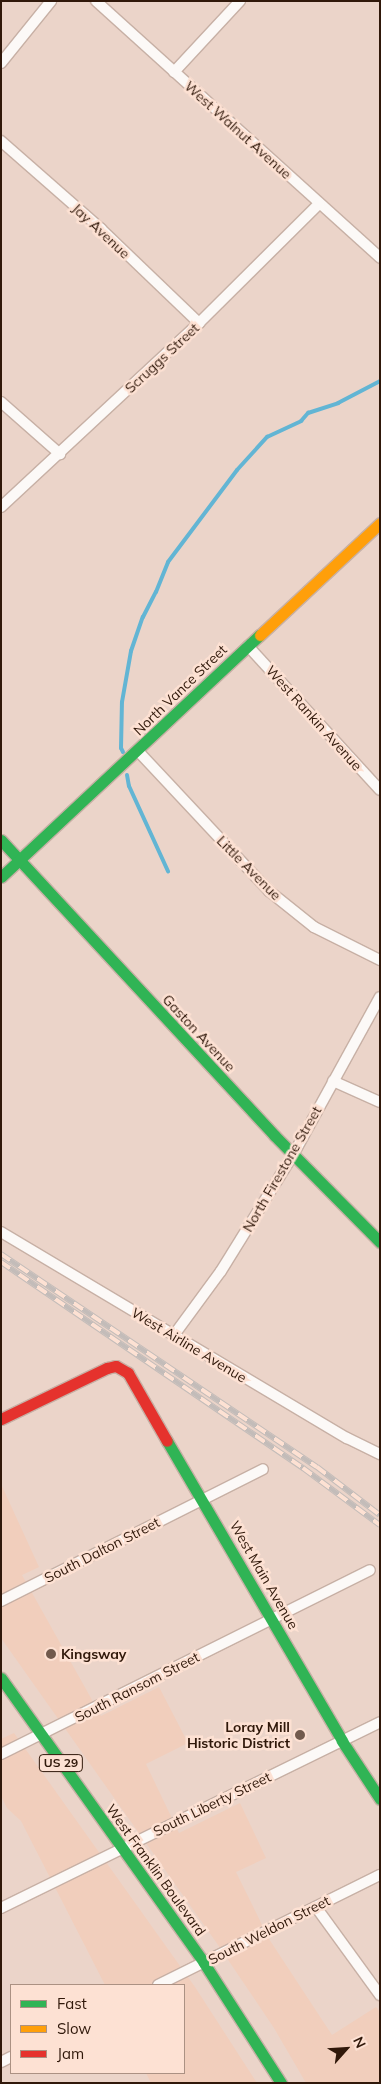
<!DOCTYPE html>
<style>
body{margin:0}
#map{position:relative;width:381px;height:2084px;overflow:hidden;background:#ebd4c9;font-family:Mulish,sans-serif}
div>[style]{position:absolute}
.built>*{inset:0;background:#f1cebc}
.stream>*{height:4px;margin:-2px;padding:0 2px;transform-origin:2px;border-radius:2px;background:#62b5d4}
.roads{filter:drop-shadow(1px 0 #c7b0a5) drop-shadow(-1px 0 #c7b0a5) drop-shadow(0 1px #c7b0a5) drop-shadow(0 -1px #c7b0a5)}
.street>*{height:10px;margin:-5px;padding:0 5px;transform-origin:5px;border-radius:5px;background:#fcf9f7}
.fast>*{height:11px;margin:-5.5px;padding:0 5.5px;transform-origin:5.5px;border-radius:5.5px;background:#30b455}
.slow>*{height:11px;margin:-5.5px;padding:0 5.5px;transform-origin:5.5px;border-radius:5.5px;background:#ff9f0a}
.jam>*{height:11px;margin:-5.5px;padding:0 5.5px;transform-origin:5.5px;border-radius:5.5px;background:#e5322d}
.rail>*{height:5.5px;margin-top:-2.75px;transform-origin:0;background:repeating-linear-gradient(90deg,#fde1d3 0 11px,#c3bcb9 0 22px);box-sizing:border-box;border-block:1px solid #c3bcb9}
.dots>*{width:14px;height:14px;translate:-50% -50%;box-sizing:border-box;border:2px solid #fde1d3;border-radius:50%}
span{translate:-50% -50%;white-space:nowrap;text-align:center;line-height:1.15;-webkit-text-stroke:5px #fde1d3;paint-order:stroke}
.shield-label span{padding:1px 4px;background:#fde1d3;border:1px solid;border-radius:4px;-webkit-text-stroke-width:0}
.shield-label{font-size:12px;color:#30180a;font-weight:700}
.street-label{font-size:14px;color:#30180a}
.poi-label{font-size:14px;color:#30180a;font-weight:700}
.left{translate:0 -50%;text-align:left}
.right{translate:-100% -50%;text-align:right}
.frame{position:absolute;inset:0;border:2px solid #30180a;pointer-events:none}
.legend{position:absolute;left:10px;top:1984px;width:175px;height:90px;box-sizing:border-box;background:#fde1d3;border:1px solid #ab9183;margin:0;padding:6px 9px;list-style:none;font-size:15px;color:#30180a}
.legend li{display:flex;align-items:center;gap:10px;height:25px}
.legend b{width:25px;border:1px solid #ab9183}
.north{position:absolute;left:321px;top:2024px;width:50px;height:50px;-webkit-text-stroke:4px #fde1d3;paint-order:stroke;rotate:64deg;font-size:14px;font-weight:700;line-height:20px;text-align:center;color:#30180a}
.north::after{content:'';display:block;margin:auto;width:18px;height:22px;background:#30180a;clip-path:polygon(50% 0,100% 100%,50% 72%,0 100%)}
</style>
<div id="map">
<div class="built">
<i style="clip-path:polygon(1px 1484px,39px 1567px,22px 1575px,101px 1716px,159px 1687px,188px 1743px,146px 1764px,179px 1833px,240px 1803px,266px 1858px,236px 1872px,269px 1939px,332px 2035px,376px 2007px,380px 2012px,380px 2083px,306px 2083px,274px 2028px,216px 1942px,1px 1638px)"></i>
<i style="clip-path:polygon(14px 1733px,195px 1987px,257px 2083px,151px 2083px,146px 2073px,184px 2073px,184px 1985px,105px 1985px,21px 1821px,7px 1808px,1px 1796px,1px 1739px)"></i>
</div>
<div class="stream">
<i style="left:123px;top:752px;width:4px;rotate:-117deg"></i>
<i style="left:121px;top:748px;width:46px;rotate:-88.8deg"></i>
<i style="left:122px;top:702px;width:52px;rotate:-80deg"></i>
<i style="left:131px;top:651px;width:36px;rotate:-71deg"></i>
<i style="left:143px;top:617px;width:28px;rotate:-63deg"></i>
<i style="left:156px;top:592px;width:32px;rotate:-68deg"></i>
<i style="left:168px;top:562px;width:115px;rotate:-53.1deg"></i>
<i style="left:237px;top:470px;width:45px;rotate:-47.7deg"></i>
<i style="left:267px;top:437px;width:38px;rotate:-25deg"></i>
<i style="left:301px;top:421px;width:11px;rotate:-49deg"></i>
<i style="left:308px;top:413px;width:32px;rotate:-18deg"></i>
<i style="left:338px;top:403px;width:47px;rotate:-27.6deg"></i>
<i style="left:127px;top:775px;width:11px;rotate:80deg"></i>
<i style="left:129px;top:786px;width:94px;rotate:65.4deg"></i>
</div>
<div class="roads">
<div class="street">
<i style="left:96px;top:1px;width:383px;rotate:42.1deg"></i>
<i style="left:1px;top:63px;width:80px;rotate:-51.1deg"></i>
<i style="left:174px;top:72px;width:97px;rotate:-47.1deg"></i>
<i style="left:1px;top:141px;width:133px;rotate:41.3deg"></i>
<i style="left:101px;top:229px;width:136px;rotate:43.8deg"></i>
<i style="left:1px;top:402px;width:79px;rotate:41.4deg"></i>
<i style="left:1px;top:507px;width:270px;rotate:-42.9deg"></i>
<i style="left:199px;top:323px;width:169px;rotate:-44.8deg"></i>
<i style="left:248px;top:646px;width:195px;rotate:47.5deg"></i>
<i style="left:138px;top:751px;width:192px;rotate:46.9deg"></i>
<i style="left:269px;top:891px;width:58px;rotate:38.7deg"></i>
<i style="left:314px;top:927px;width:74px;rotate:26.6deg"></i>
<i style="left:333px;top:1081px;width:51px;rotate:24.1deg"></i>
<i style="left:1px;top:1232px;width:403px;rotate:30.8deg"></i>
<i style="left:347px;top:1438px;width:37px;rotate:26deg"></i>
<i style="left:174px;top:1335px;width:79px;rotate:-53.7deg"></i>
<i style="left:221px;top:1271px;width:137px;rotate:-58.2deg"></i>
<i style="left:293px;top:1155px;width:180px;rotate:-61.2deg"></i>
<i style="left:1px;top:1601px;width:293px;rotate:-26.7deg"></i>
<i style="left:1px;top:1754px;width:412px;rotate:-26.5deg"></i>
<i style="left:316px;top:1907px;width:109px;rotate:54deg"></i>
<i style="left:1px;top:1908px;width:422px;rotate:-26.1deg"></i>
<i style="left:158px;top:1985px;width:248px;rotate:-26.4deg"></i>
<i style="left:1px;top:2062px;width:11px;rotate:-27deg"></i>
</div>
<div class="fast">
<i style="left:1px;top:840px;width:403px;rotate:47.2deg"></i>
<i style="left:275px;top:1136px;width:149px;rotate:45.3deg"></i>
<i style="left:1px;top:877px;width:354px;rotate:-43.1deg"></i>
<i style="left:167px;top:1441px;width:347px;rotate:59.7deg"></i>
<i style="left:342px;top:1741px;width:69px;rotate:56.8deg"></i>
<i style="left:1px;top:1678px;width:350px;rotate:54.5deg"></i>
<i style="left:204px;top:1963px;width:143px;rotate:57.3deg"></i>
</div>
<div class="slow">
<i style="left:260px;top:635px;width:164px;rotate:-43deg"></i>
</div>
<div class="jam">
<i style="left:1px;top:1419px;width:118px;rotate:-25.7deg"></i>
<i style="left:107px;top:1368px;width:9px;rotate:-13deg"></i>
<i style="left:116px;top:1366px;width:14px;rotate:30deg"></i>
<i style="left:128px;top:1373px;width:78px;rotate:60.2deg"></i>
</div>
</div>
<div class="rail">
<i style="left:1px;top:1254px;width:381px;rotate:34deg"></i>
<i style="left:317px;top:1467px;width:79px;rotate:37.3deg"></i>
<i style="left:1px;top:1262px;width:366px;rotate:34.3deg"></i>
<i style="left:303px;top:1468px;width:96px;rotate:36.5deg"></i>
</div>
<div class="dots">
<i style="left:51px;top:1654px;background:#715a4d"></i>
<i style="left:300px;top:1735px;background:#715a4d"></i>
</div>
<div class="shield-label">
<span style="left:61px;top:1763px">US 29</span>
</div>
<div class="street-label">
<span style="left:238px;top:130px;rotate:42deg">West Walnut Avenue</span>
<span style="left:101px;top:231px;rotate:43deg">Jay Avenue</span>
<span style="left:162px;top:358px;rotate:-43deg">Scruggs Street</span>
<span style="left:180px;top:690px;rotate:-44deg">North Vance Street</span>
<span style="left:314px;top:718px;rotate:48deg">West Rankin Avenue</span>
<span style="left:249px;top:868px;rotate:45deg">Little Avenue</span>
<span style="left:199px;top:1033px;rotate:47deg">Gaston Avenue</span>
<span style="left:282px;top:1169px;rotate:-60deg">North Firestone Street</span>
<span style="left:189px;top:1345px;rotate:31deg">West Airline Avenue</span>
<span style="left:102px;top:1550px;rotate:-27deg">South Dalton Street</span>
<span style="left:264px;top:1575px;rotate:60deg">West Main Avenue</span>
<span style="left:137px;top:1687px;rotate:-27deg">South Ransom Street</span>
<span style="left:212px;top:1804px;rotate:-26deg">South Liberty Street</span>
<span style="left:156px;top:1870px;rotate:54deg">West Franklin Boulevard</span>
<span style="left:269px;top:1930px;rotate:-27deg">South Weldon Street</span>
</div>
<div class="poi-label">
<span class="left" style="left:61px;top:1654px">Kingsway</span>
<span class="right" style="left:290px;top:1735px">Loray Mill<br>Historic District</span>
</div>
<div class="frame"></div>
<ul class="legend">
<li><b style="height:6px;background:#30b455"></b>Fast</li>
<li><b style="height:6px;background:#ff9f0a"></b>Slow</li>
<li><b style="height:6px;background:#e5322d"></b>Jam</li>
</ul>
<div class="north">N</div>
</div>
